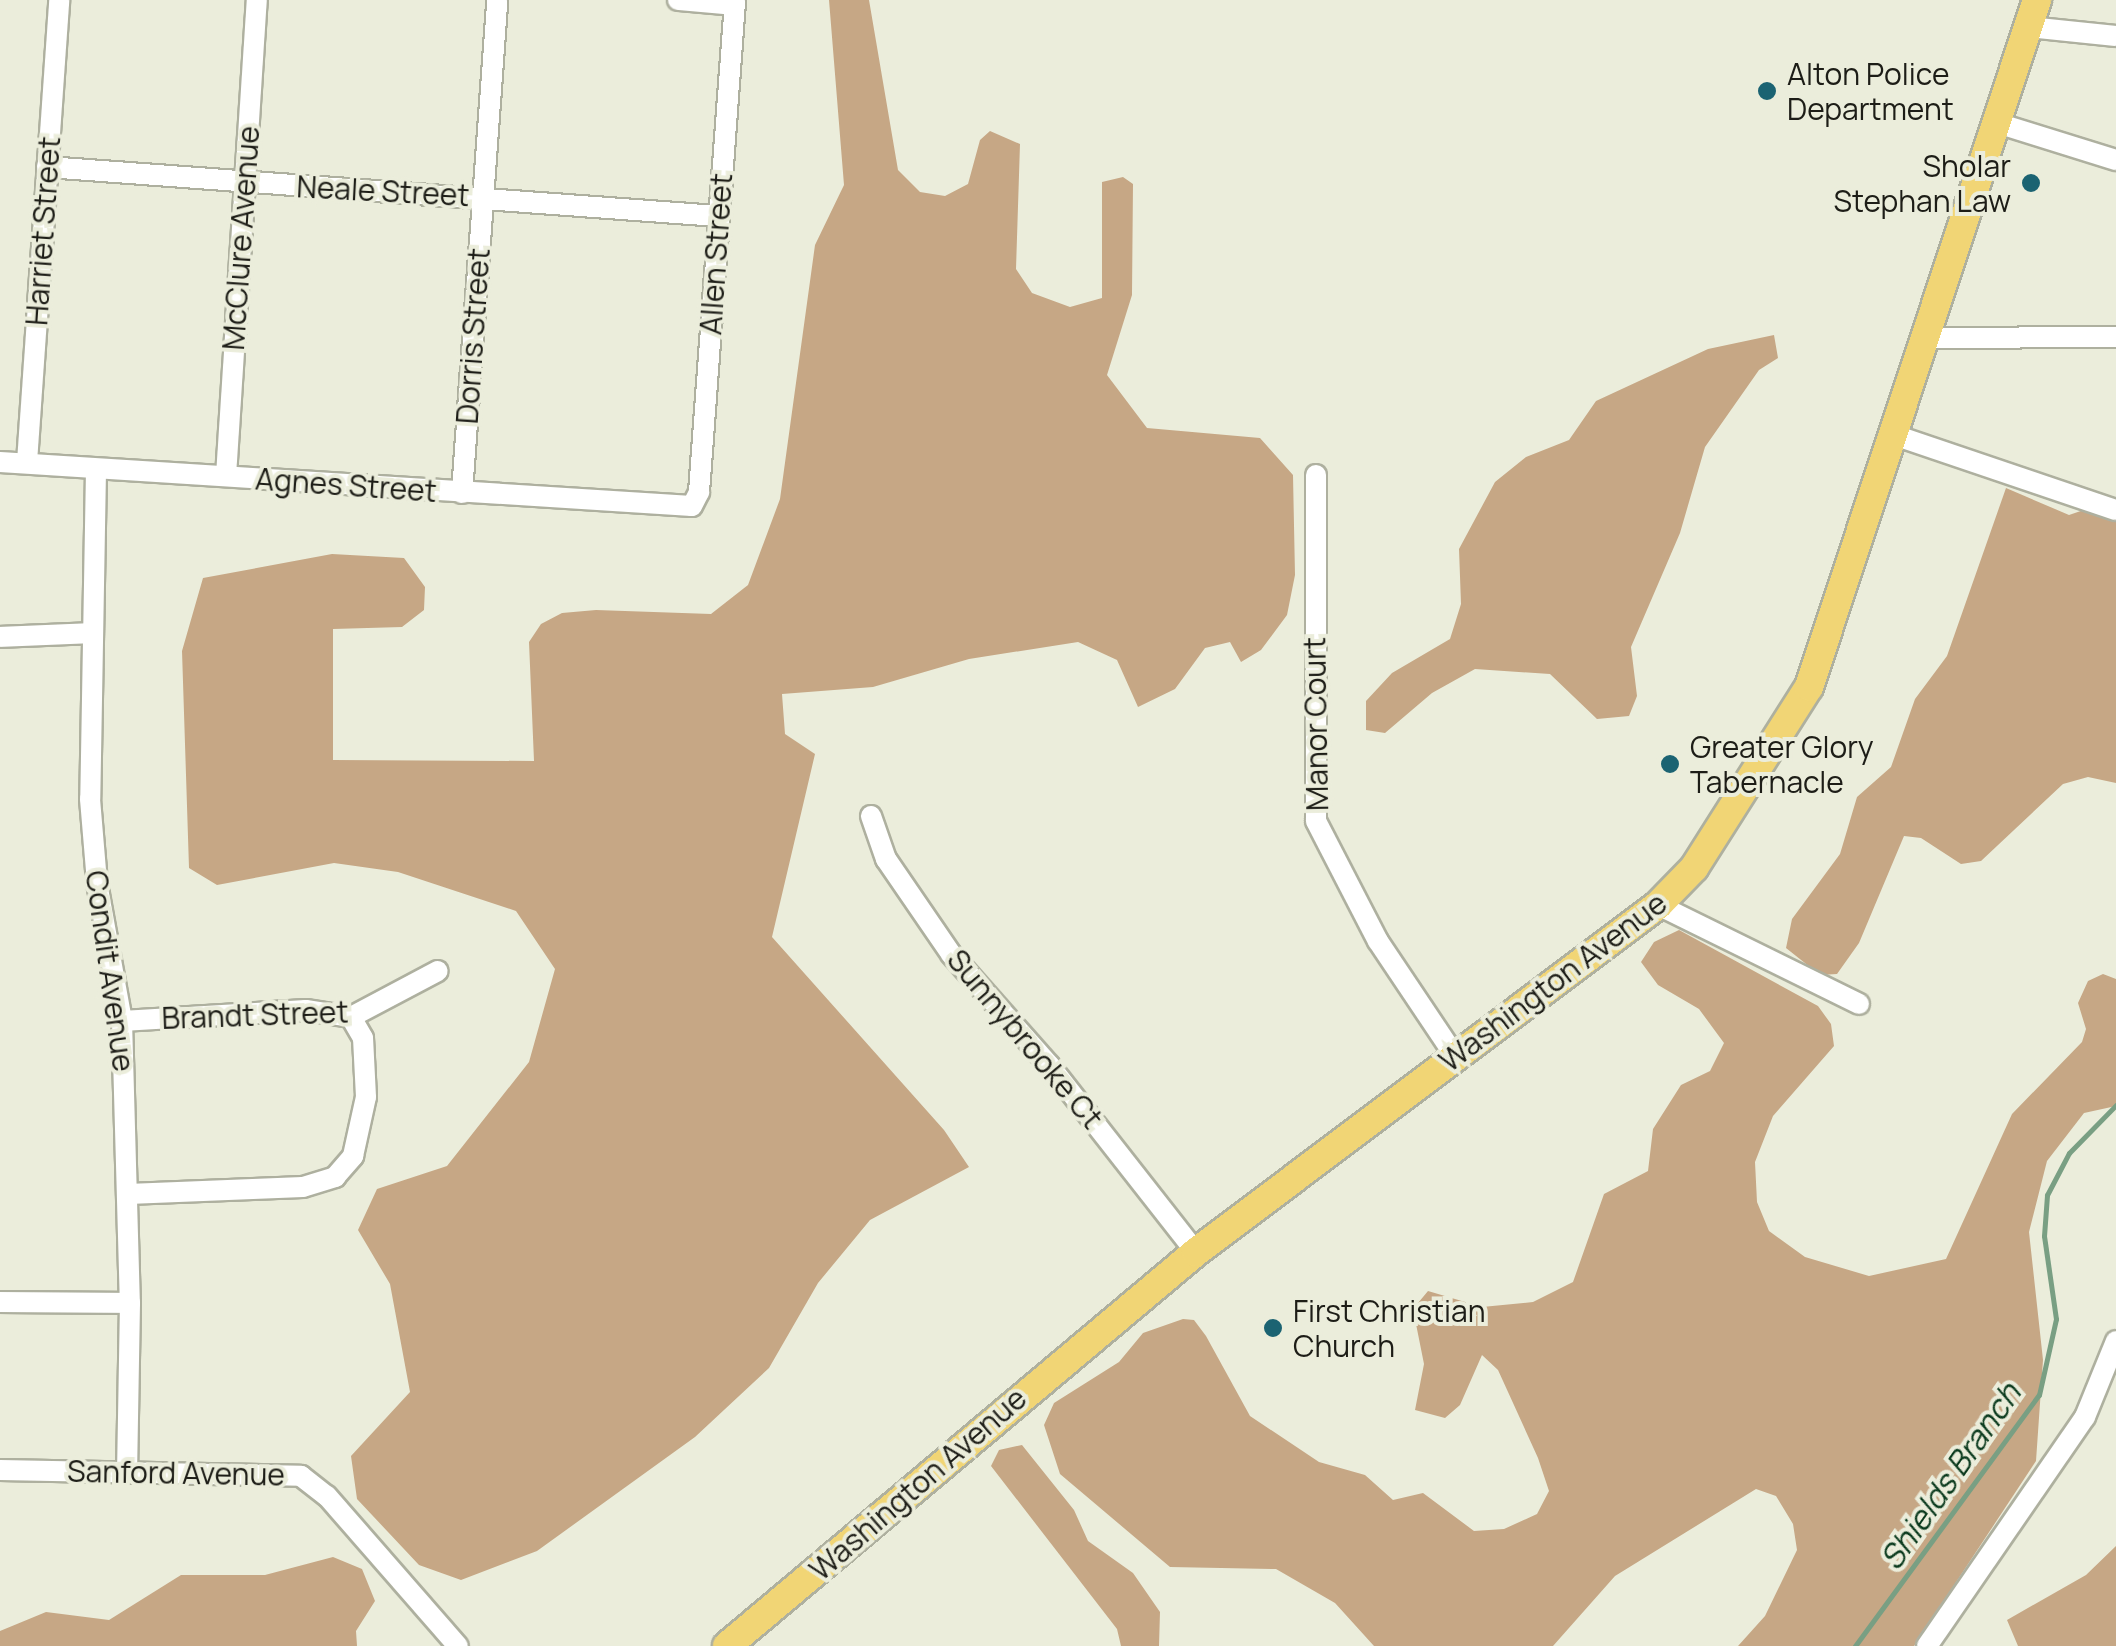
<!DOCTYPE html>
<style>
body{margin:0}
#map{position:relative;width:2116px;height:1646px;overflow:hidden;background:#ebeddb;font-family:Manrope,sans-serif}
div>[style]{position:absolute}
.forest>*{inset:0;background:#c6a785}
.stream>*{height:5px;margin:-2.5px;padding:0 2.5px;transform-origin:2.5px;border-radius:2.5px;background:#799f83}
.roads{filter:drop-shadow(2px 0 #aeb09f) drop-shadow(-2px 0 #aeb09f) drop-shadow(0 2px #aeb09f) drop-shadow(0 -2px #aeb09f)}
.minor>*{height:20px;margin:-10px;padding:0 10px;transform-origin:10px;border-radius:10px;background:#fff}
.major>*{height:28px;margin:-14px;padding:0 14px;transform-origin:14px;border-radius:14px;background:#f1d575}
.dots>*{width:28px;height:28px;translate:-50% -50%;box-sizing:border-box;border:5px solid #ebeddb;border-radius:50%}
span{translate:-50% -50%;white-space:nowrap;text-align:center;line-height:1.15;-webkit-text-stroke:8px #ebeddb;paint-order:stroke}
.poi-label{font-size:30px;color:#1d1d17}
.left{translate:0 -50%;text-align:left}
.right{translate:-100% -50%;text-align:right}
.street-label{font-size:30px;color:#1d1d17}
.water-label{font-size:32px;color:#0a3a1d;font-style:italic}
</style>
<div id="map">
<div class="forest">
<i style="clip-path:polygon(829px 0,869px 0,898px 170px,920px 192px,945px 196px,968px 184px,980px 140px,990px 131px,1020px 144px,1016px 269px,1032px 293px,1070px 307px,1102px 298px,1102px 182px,1123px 177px,1133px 184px,1132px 295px,1107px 375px,1147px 428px,1260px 438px,1293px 475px,1295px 575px,1287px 615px,1261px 650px,1241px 662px,1230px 642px,1205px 648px,1175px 689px,1138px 707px,1117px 660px,1078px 642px,969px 659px,873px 687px,782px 694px,785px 734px,815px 754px,772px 937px,944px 1130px,969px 1167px,870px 1220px,818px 1283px,769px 1368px,695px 1437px,537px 1551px,461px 1580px,419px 1565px,357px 1499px,351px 1456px,410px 1392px,390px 1284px,358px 1230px,377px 1189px,447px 1166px,529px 1062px,555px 969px,516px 911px,398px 872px,334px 863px,217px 885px,189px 868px,182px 651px,203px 578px,332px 554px,404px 558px,425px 587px,424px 610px,402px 627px,333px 629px,333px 760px,534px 761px,529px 642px,541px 624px,562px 613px,596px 610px,711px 614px,748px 585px,780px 499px,815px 245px,844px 185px)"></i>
<i style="clip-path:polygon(1774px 335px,1778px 358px,1759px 370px,1705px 447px,1680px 533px,1631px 647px,1637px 696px,1629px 716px,1597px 719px,1550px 674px,1475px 669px,1432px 693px,1385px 733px,1366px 730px,1366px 701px,1392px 673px,1450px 639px,1461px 604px,1459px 549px,1495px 482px,1526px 457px,1569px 440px,1596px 401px,1708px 349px)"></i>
<i style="clip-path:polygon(2006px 488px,2069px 515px,2116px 499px,2116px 783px,2088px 777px,2063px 784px,1981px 861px,1961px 864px,1921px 838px,1904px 836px,1859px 943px,1837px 974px,1820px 975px,1786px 948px,1792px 919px,1840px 854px,1857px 797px,1891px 767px,1915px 699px,1947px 656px)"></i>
<i style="clip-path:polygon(1679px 930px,1818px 1006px,1831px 1024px,1834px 1046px,1773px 1116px,1755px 1162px,1757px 1202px,1769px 1231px,1805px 1257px,1869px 1276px,1946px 1259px,2012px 1114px,2082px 1042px,2086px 1029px,2078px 1003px,2088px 981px,2103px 974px,2116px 979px,2116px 1106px,2084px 1113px,2047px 1161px,2029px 1232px,2043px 1360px,2036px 1461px,1914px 1646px,1738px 1646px,1765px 1616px,1797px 1550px,1793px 1524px,1776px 1496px,1756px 1489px,1615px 1576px,1553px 1646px,1374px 1646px,1335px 1603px,1276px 1569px,1170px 1567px,1060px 1474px,1044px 1425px,1054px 1403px,1119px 1362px,1143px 1333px,1183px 1319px,1194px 1320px,1206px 1336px,1250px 1416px,1319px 1462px,1365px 1475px,1393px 1500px,1423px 1493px,1474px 1531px,1504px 1529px,1537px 1514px,1549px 1491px,1538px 1458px,1498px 1370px,1482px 1355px,1460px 1405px,1445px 1418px,1415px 1410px,1424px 1364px,1413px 1309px,1428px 1291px,1482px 1307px,1533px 1302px,1573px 1282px,1604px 1194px,1648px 1171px,1653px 1129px,1681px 1085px,1710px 1071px,1724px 1043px,1699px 1009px,1658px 985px,1641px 962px,1654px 942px)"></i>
<i style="clip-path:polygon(1022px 1445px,1074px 1510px,1088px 1541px,1133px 1573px,1160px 1612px,1159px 1646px,1121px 1646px,1117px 1629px,991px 1466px,999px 1450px)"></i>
<i style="clip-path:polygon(2116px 1546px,2116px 1646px,2018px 1646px,2007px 1620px,2086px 1575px)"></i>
<i style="clip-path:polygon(333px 1557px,362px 1569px,375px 1601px,356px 1631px,357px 1646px,0 1646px,0 1631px,46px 1612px,109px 1620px,181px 1575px,265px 1575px)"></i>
</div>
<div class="stream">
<i style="left:1855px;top:1646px;width:311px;rotate:-53.8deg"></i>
<i style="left:2039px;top:1395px;width:78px;rotate:-77.4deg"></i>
<i style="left:2056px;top:1319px;width:84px;rotate:-98.2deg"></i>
<i style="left:2044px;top:1236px;width:41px;rotate:-85.8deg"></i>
<i style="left:2047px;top:1195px;width:47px;rotate:-62.4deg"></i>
<i style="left:2069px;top:1153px;width:67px;rotate:-45.6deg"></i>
</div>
<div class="roads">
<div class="minor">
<i style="left:678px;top:0;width:56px;rotate:5.1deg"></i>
<i style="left:2029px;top:27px;width:87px;rotate:5.9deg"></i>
<i style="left:1997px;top:123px;width:125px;rotate:17.3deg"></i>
<i style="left:47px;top:167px;width:673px;rotate:4.18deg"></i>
<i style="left:1926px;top:338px;width:190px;rotate:-0.3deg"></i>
<i style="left:1894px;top:435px;width:234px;rotate:18.7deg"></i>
<i style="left:0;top:462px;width:693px;rotate:3.64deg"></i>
<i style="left:692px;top:506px;width:16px;rotate:-63deg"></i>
<i style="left:699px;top:492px;width:493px;rotate:-85.8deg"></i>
<i style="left:27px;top:462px;width:463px;rotate:-86deg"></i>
<i style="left:96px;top:470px;width:329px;rotate:91deg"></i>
<i style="left:90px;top:799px;width:84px;rotate:85.2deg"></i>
<i style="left:97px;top:883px;width:140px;rotate:79.7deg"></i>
<i style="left:122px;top:1021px;width:282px;rotate:88.4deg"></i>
<i style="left:130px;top:1303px;width:168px;rotate:91deg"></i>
<i style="left:1316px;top:475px;width:346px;rotate:90deg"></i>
<i style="left:1316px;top:821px;width:135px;rotate:62.7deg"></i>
<i style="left:1378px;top:941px;width:138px;rotate:56.2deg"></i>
<i style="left:226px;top:476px;width:477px;rotate:-86.3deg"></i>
<i style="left:462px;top:493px;width:494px;rotate:-85.9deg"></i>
<i style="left:0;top:637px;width:90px;rotate:-2.5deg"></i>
<i style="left:871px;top:816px;width:46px;rotate:70.8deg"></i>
<i style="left:886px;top:859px;width:115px;rotate:55.6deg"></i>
<i style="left:951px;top:954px;width:149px;rotate:48.5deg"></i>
<i style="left:1050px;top:1066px;width:236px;rotate:51.9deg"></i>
<i style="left:1658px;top:905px;width:224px;rotate:26.2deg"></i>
<i style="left:122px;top:1021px;width:184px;rotate:-3.4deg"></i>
<i style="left:306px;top:1010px;width:46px;rotate:8.8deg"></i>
<i style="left:351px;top:1017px;width:98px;rotate:-27.9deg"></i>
<i style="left:128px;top:1194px;width:175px;rotate:-2.3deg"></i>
<i style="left:303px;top:1187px;width:34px;rotate:-17deg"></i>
<i style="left:335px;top:1177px;width:28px;rotate:-49deg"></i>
<i style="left:353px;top:1156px;width:60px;rotate:-77.6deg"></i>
<i style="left:366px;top:1097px;width:59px;rotate:-92.9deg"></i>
<i style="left:363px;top:1038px;width:24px;rotate:-120deg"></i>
<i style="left:0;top:1302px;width:130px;rotate:0.4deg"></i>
<i style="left:0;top:1470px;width:301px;rotate:1.1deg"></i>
<i style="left:301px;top:1476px;width:33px;rotate:38deg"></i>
<i style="left:327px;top:1496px;width:199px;rotate:48.9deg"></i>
<i style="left:1927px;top:1646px;width:278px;rotate:-55.4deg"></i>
<i style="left:2085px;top:1417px;width:82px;rotate:-67.8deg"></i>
</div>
<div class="major">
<i style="left:727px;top:1646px;width:613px;rotate:-40.03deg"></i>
<i style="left:1196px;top:1252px;width:578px;rotate:-36.91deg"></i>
<i style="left:1658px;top:905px;width:52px;rotate:-45.8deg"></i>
<i style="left:1694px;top:868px;width:214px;rotate:-57.6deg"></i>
<i style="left:1809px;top:687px;width:724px;rotate:-71.64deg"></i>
</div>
</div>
<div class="dots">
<i style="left:1767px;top:91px;background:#1b6372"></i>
<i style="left:2031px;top:183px;background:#1b6372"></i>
<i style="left:1670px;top:764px;background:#1b6372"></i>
<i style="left:1273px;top:1328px;background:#1b6372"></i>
</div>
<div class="poi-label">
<span class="left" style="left:1787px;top:91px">Alton Police<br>Department</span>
<span class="right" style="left:2011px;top:183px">Sholar<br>Stephan Law</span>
<span class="left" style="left:1690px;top:764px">Greater Glory<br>Tabernacle</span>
<span class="left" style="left:1293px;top:1328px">First Christian<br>Church</span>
</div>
<div class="street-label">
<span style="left:383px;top:191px;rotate:3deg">Neale Street</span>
<span style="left:43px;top:231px;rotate:-86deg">Harriet Street</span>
<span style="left:241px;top:238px;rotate:-86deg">McClure Avenue</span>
<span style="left:716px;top:254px;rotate:-86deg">Allen Street</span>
<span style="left:473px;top:336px;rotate:-86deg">Dorris Street</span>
<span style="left:346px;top:485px;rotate:4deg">Agnes Street</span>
<span style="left:1316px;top:724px;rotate:-91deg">Manor Court</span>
<span style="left:110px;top:971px;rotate:82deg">Condit Avenue</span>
<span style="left:1553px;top:982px;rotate:-37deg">Washington Avenue</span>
<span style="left:255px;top:1015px;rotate:-2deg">Brandt Street</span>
<span style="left:1025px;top:1039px;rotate:50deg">Sunnybrooke Ct</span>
<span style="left:176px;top:1473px;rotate:1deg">Sanford Avenue</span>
<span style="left:918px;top:1484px;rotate:-41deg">Washington Avenue</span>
</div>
<div class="water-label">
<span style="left:1950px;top:1476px;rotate:-55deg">Shields Branch</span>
</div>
</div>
